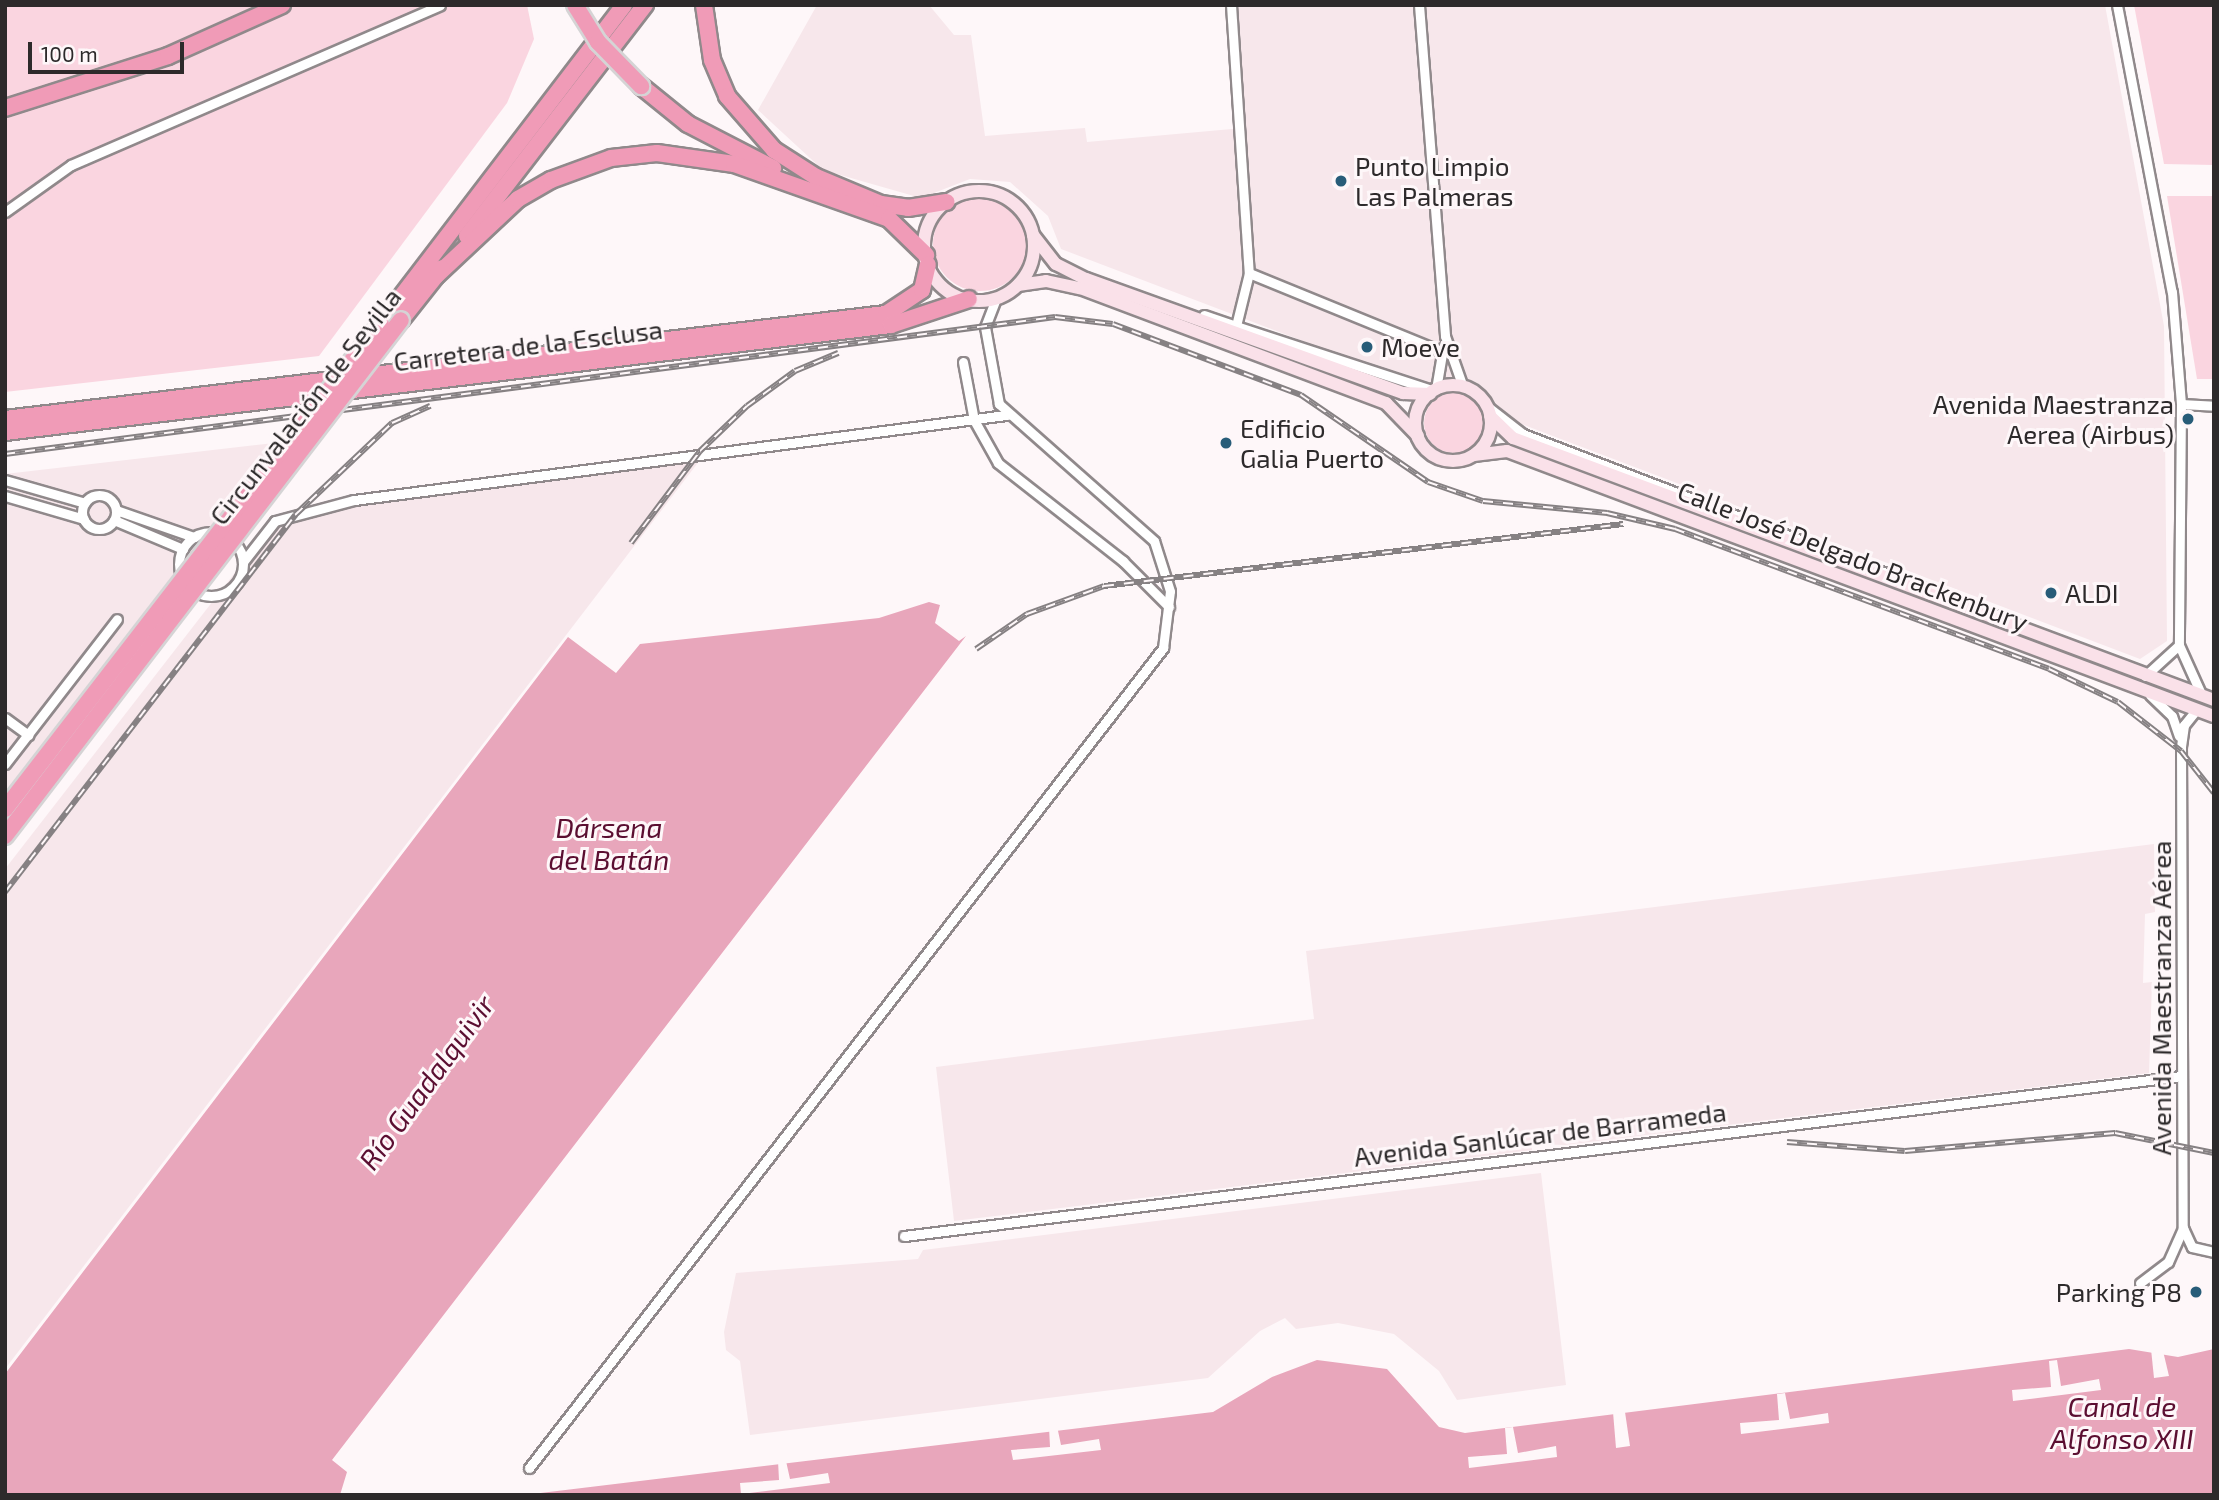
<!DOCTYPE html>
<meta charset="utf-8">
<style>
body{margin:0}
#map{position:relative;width:2219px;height:1500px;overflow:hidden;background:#fef7f9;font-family:"Exo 2",sans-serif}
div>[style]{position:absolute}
.built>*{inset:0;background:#f7e7eb}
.green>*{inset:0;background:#fad5e0}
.round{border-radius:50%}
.water>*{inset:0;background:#e8a6bb}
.pier>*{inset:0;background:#fef7f9}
.roads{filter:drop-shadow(2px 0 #90898b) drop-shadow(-2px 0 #90898b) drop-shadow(0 2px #90898b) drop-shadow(0 -2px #90898b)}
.street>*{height:9px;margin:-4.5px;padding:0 4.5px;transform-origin:4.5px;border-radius:4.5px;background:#fff}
.street>.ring{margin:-4.5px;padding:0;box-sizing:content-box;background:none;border:9px solid #fff;border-radius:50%}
.secondary>*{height:12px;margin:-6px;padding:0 6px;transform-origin:6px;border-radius:6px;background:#fae1e9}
.secondary>.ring{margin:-6px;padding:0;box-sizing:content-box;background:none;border:12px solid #fae1e9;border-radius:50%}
.highway>*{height:16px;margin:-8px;padding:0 8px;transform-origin:8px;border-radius:8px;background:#f09bb7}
.rail>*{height:6px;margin-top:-3px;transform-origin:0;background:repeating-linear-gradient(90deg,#fef7f9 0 10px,#868183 0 20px);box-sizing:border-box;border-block:2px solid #868183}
.bridges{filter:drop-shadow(2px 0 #d5d4d5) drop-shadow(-2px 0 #d5d4d5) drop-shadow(0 2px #d5d4d5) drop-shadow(0 -2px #d5d4d5)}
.highway-bridge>*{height:16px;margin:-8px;padding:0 8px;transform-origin:8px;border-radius:8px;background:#f09bb7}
.dots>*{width:19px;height:19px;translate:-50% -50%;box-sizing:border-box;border:4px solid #fef7f9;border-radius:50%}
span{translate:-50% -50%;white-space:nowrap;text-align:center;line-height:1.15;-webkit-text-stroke:6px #fef7f9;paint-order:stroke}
.poi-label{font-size:26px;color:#2d2a2b}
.left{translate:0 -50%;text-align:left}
.right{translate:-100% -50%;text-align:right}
.street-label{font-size:26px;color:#2d2a2b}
.water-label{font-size:28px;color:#5b0e31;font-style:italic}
.frame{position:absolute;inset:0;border:7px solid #2d2a2b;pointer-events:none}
.scale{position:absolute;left:28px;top:42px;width:156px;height:32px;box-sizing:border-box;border:4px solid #2d2a2b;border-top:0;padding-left:9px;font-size:21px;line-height:24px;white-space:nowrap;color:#2d2a2b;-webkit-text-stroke:5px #fef7f9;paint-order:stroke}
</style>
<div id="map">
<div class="built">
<i style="clip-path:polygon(817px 5px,929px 5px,954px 35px,971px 35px,985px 136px,1085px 128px,1087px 142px,1243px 128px,1235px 5px,2105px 5px,2164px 326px,2167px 641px,2140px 659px,1061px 249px,1048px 216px,1010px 182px,970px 179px,921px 198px,823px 170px,758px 110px)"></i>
<i style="clip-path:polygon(274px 443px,274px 444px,5px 793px,5px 474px)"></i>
<i style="clip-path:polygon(694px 456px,700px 460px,5px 1369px,5px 869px,272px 525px,351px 505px)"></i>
<i style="clip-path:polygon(2154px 844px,2155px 912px,2145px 914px,2143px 983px,2152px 982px,2149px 1073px,1565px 1145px,1532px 1144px,1532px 1150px,954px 1221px,936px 1067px,1314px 1019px,1306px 951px)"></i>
<i style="clip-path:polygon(1541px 1173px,1566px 1385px,1457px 1400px,1439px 1371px,1394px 1334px,1338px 1323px,1296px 1329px,1285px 1318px,1260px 1331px,1208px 1378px,750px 1435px,740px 1361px,726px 1350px,724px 1332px,736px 1273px,918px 1259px,923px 1250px)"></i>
</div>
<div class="green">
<i style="clip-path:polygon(5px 5px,527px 5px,534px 39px,507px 103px,319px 356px,5px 392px)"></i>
<i style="clip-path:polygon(2134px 5px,2214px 5px,2214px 165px,2164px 164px)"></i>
<i style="clip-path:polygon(2167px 196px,2214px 196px,2214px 379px,2197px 379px)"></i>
<i class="round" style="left:933px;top:197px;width:94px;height:94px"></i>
<i class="round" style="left:1424px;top:393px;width:60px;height:60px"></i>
</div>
<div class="water">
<i style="clip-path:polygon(929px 602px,940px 605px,935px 623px,959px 641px,966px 636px,332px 1460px,347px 1472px,340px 1495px,5px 1495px,5px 1374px,568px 637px,616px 673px,640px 644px,879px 618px)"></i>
<i style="clip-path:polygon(2129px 1349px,2178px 1357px,2214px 1349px,2214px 1495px,524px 1495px,1213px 1412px,1272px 1377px,1317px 1360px,1387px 1369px,1439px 1427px,1465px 1433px)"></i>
</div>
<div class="pier">
<i style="clip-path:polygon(2151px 1349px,2163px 1351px,2169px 1376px,2154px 1378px)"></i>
<i style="clip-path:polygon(2057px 1360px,2061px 1386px,2099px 1379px,2101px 1390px,2013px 1401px,2012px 1390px,2051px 1387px,2049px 1361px)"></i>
<i style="clip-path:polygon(1785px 1393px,1790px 1419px,1828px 1413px,1829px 1423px,1741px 1434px,1740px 1423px,1779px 1420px,1777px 1394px)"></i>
<i style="clip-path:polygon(1613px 1412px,1625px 1412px,1630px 1446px,1616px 1448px)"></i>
<i style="clip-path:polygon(1057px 1426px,1061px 1445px,1099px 1439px,1101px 1450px,1013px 1460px,1011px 1450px,1050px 1447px,1049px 1427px)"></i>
<i style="clip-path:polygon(1513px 1427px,1518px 1453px,1556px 1446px,1557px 1457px,1469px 1468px,1468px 1457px,1507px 1454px,1505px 1428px)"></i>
<i style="clip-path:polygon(778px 1461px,786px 1461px,790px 1479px,828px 1473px,830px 1483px,741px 1494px,740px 1483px,779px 1480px)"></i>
</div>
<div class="roads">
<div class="street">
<i style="left:1231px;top:5px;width:269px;rotate:86.2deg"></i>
<i style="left:1249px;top:273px;width:209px;rotate:22.2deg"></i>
<i style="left:1419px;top:5px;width:332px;rotate:85.5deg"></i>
<i style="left:1445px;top:336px;width:54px;rotate:70.6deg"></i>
<i style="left:2117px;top:5px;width:292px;rotate:79.2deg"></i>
<i style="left:2172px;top:292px;width:112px;rotate:85.4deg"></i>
<i style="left:2181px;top:404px;width:241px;rotate:90.5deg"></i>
<i style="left:2179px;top:645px;width:56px;rotate:65.7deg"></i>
<i style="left:5px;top:212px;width:81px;rotate:-35.5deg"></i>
<i style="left:71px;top:165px;width:402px;rotate:-23.4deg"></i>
<i style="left:1249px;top:273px;width:55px;rotate:103.8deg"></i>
<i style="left:1236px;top:326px;width:206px;rotate:18.1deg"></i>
<i style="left:1204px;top:315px;width:34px;rotate:19deg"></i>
<i style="left:963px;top:362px;width:59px;rotate:79.3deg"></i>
<i style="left:974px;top:420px;width:49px;rotate:60.8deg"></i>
<i style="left:998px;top:463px;width:159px;rotate:38.1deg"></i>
<i style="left:1123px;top:561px;width:65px;rotate:45deg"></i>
<i style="left:1436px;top:389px;width:42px;rotate:-80.3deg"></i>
<i style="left:2181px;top:404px;width:33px;rotate:3deg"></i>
<i style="left:1487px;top:406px;width:46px;rotate:37.9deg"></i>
<i style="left:1523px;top:434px;width:514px;rotate:20.97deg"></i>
<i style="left:5px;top:480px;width:83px;rotate:16deg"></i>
<i class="ring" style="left:82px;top:495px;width:25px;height:25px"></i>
<i style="left:5px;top:496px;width:82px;rotate:16.2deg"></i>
<i style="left:116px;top:510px;width:83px;rotate:19.1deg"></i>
<i style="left:114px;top:520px;width:75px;rotate:22.8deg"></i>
<i class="ring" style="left:179px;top:532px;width:55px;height:55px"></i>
<i style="left:243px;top:562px;width:52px;rotate:-52deg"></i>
<i style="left:275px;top:521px;width:82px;rotate:-14.9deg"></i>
<i style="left:354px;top:500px;width:658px;rotate:-7.43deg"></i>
<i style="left:2145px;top:676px;width:46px;rotate:-42.4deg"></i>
<i style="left:2150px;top:695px;width:30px;rotate:44deg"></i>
<i style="left:2172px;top:716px;width:21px;rotate:71deg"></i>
<i style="left:2197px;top:709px;width:21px;rotate:129deg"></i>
<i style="left:2184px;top:725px;width:21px;rotate:98deg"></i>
<i style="left:2181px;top:746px;width:482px;rotate:89.8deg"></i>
<i style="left:2183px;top:1228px;width:21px;rotate:65deg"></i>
<i style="left:2192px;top:1247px;width:23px;rotate:13deg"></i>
<i style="left:5px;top:718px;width:29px;rotate:36deg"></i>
<i style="left:5px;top:764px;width:183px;rotate:-52.3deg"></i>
<i style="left:904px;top:1236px;width:1287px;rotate:-7.14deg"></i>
<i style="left:2140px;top:1283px;width:35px;rotate:-37deg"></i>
<i style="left:2168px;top:1262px;width:37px;rotate:-66deg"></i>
<i style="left:529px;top:1468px;width:1037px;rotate:-52.29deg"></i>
<i style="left:1163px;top:648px;width:57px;rotate:-83deg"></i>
<i style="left:1170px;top:591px;width:52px;rotate:-107.7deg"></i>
<i style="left:1154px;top:541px;width:207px;rotate:-138.5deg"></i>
<i style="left:999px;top:404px;width:78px;rotate:-100.3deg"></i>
<i style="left:985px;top:327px;width:31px;rotate:-69deg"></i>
</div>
<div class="secondary">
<i class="ring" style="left:924px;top:191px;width:98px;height:98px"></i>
<i style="left:1033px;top:235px;width:37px;rotate:52deg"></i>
<i style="left:1056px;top:264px;width:34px;rotate:27deg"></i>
<i style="left:1086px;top:279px;width:337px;rotate:19.8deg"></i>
<i style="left:1403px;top:393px;width:27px;rotate:2deg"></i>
<i style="left:1018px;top:285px;width:28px;rotate:-8deg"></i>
<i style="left:1046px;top:281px;width:35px;rotate:12deg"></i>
<i style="left:1080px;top:288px;width:327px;rotate:20.6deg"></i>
<i style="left:1386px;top:403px;width:46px;rotate:45.9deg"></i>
<i class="ring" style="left:1415px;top:385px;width:64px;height:64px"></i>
<i style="left:1490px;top:416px;width:32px;rotate:44deg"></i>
<i style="left:1513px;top:438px;width:748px;rotate:20.49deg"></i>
<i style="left:1474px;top:455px;width:33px;rotate:-7deg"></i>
<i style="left:1507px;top:451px;width:755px;rotate:20.55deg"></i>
</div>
<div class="highway">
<i style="left:704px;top:5px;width:56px;rotate:81.7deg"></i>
<i style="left:712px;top:60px;width:39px;rotate:67deg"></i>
<i style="left:727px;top:96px;width:72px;rotate:49deg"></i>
<i style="left:774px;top:150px;width:50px;rotate:32.7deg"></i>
<i style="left:816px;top:177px;width:70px;rotate:22.6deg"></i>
<i style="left:881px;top:204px;width:27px;rotate:8deg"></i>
<i style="left:908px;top:208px;width:39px;rotate:-9deg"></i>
<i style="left:641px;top:86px;width:60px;rotate:39deg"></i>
<i style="left:688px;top:124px;width:96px;rotate:27.4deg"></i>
<i style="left:5px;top:108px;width:171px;rotate:-17.7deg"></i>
<i style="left:168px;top:56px;width:125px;rotate:-24.1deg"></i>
<i style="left:467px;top:236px;width:292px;rotate:-52.4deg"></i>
<i style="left:436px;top:276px;width:112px;rotate:-43.2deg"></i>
<i style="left:518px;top:199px;width:38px;rotate:-30deg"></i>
<i style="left:551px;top:180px;width:64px;rotate:-20.1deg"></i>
<i style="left:611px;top:158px;width:46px;rotate:-6.2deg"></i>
<i style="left:657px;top:153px;width:78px;rotate:8.1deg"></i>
<i style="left:734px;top:164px;width:164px;rotate:19.5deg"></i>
<i style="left:889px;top:219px;width:52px;rotate:44.2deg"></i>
<i style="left:401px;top:320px;width:66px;rotate:-51.7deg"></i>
<i style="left:381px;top:323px;width:400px;rotate:-52.6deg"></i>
<i style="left:5px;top:419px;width:887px;rotate:-6.8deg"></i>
<i style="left:886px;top:314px;width:43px;rotate:-33.7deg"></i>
<i style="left:922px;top:290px;width:26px;rotate:-77deg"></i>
<i style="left:5px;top:432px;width:892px;rotate:-6.89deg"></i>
<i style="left:891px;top:325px;width:82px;rotate:-18.4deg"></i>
</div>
</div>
<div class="rail">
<i style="left:5px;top:454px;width:1059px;rotate:-7.43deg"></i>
<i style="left:1055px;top:317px;width:58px;rotate:6.9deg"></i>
<i style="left:1113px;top:324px;width:201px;rotate:20.7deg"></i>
<i style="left:1301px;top:395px;width:154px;rotate:34.4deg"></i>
<i style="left:1428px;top:482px;width:58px;rotate:19.1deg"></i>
<i style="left:1483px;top:501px;width:125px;rotate:5.5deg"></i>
<i style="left:1607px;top:513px;width:70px;rotate:13.2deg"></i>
<i style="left:1675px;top:529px;width:399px;rotate:20.5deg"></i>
<i style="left:2049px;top:669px;width:76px;rotate:25.6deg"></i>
<i style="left:2118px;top:702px;width:80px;rotate:37.9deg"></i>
<i style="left:2181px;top:751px;width:53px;rotate:51.8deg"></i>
<i style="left:631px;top:543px;width:115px;rotate:-53.1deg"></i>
<i style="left:700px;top:451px;width:65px;rotate:-43.8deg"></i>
<i style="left:747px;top:406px;width:59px;rotate:-36.1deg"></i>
<i style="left:795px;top:371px;width:47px;rotate:-22.7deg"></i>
<i style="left:976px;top:649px;width:62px;rotate:-34.5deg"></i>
<i style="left:1027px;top:614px;width:82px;rotate:-20deg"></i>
<i style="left:1104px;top:586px;width:523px;rotate:-6.81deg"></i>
<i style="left:5px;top:892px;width:476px;rotate:-52.4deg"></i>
<i style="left:295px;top:515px;width:134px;rotate:-43.5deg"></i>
<i style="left:392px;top:423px;width:42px;rotate:-24.1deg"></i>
<i style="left:1787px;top:1142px;width:118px;rotate:4.4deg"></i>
<i style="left:1905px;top:1151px;width:211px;rotate:-4.9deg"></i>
<i style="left:2115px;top:1133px;width:101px;rotate:11.4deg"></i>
</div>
<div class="bridges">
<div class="highway-bridge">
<i style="left:575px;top:5px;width:44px;rotate:58.1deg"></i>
<i style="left:598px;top:42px;width:62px;rotate:45.7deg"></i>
<i style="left:5px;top:809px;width:614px;rotate:-52.27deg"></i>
<i style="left:5px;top:836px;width:650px;rotate:-52.5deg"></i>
</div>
</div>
<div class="dots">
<i style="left:1341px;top:181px;background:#285d79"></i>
<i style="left:1367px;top:347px;background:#285d79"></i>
<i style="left:2188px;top:419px;background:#285d79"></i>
<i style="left:1226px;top:443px;background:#285d79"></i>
<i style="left:2051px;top:593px;background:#285d79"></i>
<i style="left:2196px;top:1292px;background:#285d79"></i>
</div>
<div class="poi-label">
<span class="left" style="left:1355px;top:181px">Punto Limpio<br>Las Palmeras</span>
<span class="left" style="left:1381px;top:347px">Moeve</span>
<span class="right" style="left:2174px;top:419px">Avenida Maestranza<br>Aerea (Airbus)</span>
<span class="left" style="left:1240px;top:443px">Edificio<br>Galia Puerto</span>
<span class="left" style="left:2065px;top:593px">ALDI</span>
<span class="right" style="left:2182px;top:1292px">Parking P8</span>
</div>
<div class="street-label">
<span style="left:528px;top:345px;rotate:-7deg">Carretera de la Esclusa</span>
<span style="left:305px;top:406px;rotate:-52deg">Circunvalación de Sevilla</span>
<span style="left:1853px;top:556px;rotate:21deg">Calle José Delgado Brackenbury</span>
<span style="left:2161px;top:998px;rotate:-90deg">Avenida Maestranza Aérea</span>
<span style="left:1540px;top:1134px;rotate:-7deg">Avenida Sanlúcar de Barrameda</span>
</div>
<div class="water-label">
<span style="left:609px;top:843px">Dársena<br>del Batán</span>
<span style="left:426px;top:1082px;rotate:-54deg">Río Guadalquivir</span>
<span style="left:2122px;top:1422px">Canal de<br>Alfonso XIII</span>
</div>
<div class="frame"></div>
<div class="scale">100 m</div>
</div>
